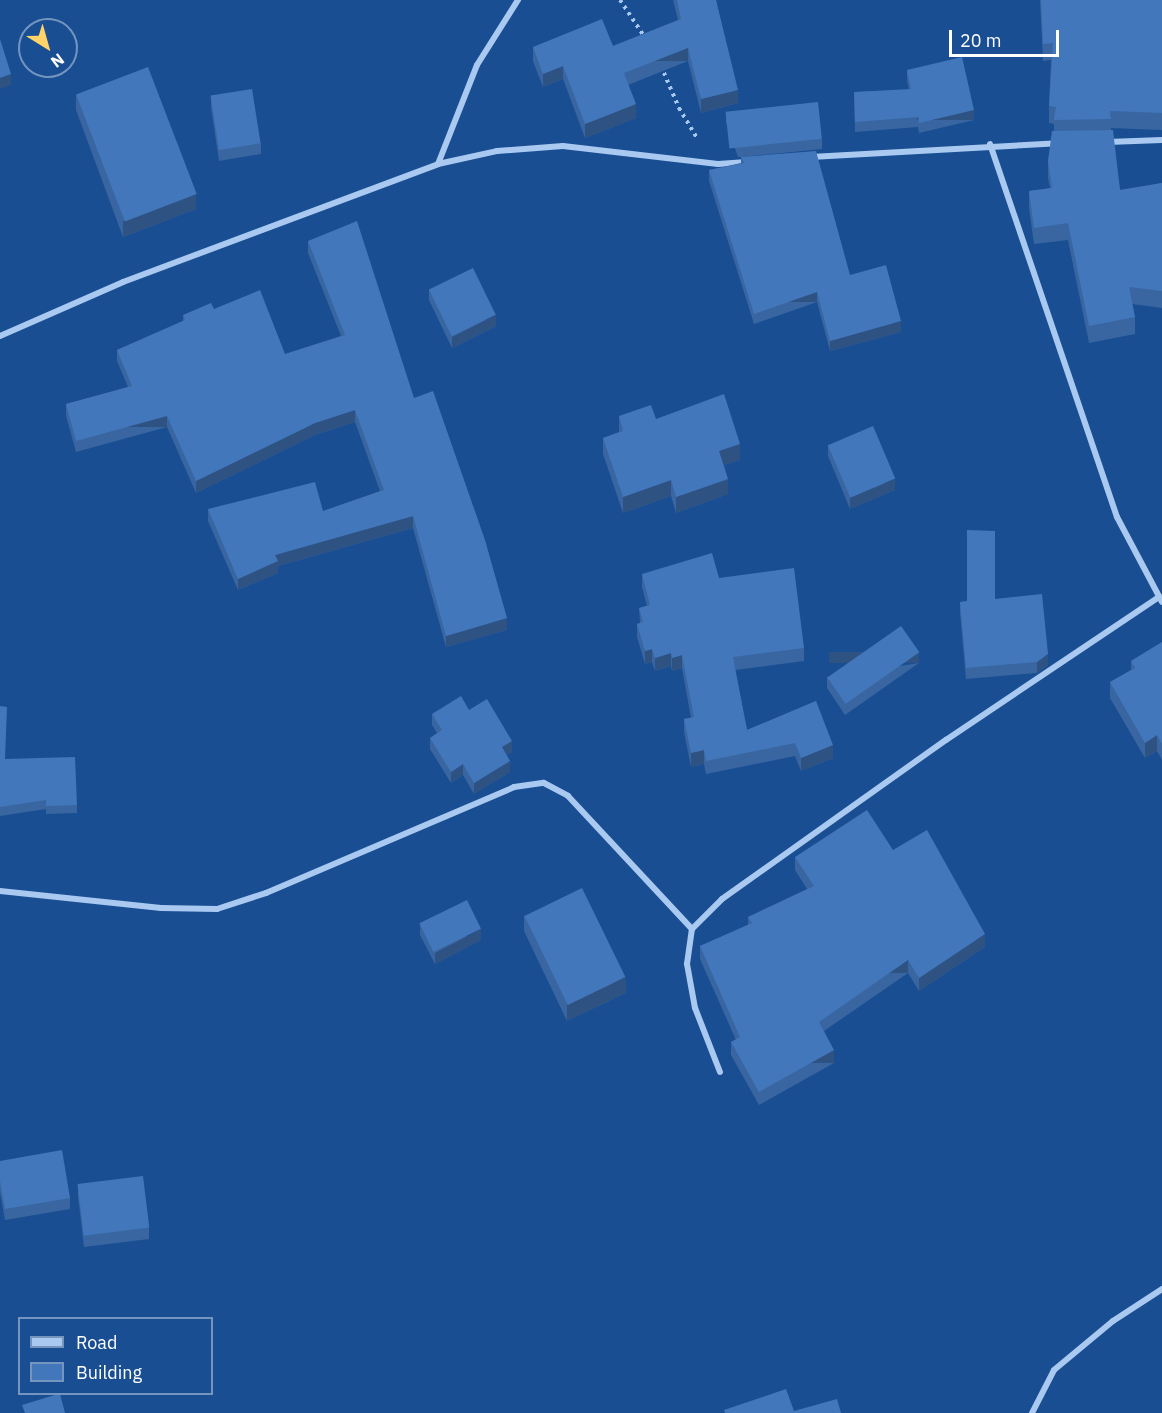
<!DOCTYPE html>
<style>
body{margin:0}
#map{position:relative;width:1162px;height:1413px;overflow:hidden;background:#194e93;font-family:"IBM Plex Sans",sans-serif}
div>[style]{position:absolute}
.path>*{height:4px;margin-top:-2px;transform-origin:0;background:repeating-linear-gradient(90deg,#a9c9f0 0 3px,transparent 0 7.5px)}
.minor>*{height:6px;margin:-3px;padding:0 3px;transform-origin:3px;border-radius:3px;background:#a9c9f0}
.wall>*{inset:0;background:#3966a1}
.shaded-wall>*{inset:0;background:#2e5383;transform-origin:0 0}
.building>*{inset:0;background:#4277bb;transform-origin:0 0}
span{translate:-50% -50%;white-space:nowrap;text-align:center;line-height:1.15;-webkit-text-stroke:5px #194e93;paint-order:stroke}
.legend{position:absolute;left:18px;top:1317px;width:195px;height:78px;box-sizing:border-box;background:#194e93;border:2px solid #7595be;margin:0;padding:8px 10px;list-style:none;font-size:18px;color:#fff}
.legend li{display:flex;align-items:center;gap:12px;height:30px}
.legend b{width:30px;border:2px solid #7595be}
.north{position:absolute;left:18px;top:18px;width:60px;height:60px;box-sizing:border-box;background:#194e93;border:2px solid #7595be;border-radius:50%;rotate:143deg;font-size:16px;font-weight:700;line-height:24px;text-align:center;color:#fff}
.north::after{content:'';display:block;margin:auto;width:21px;height:27px;background:#ffd368;clip-path:polygon(50% 0,100% 100%,50% 72%,0 100%)}
.scale{position:absolute;left:949px;top:30px;width:110px;height:27px;box-sizing:border-box;border:3px solid #fff;border-top:0;padding-left:8px;font-size:18px;line-height:21px;white-space:nowrap;color:#fff;-webkit-text-stroke:4px #194e93;paint-order:stroke}
</style>
<div id="map">
<div class="path">
<i style="left:620px;top:0;width:43px;rotate:56.3deg"></i>
<i style="left:661px;top:66px;width:46px;rotate:66.8deg"></i>
<i style="left:679px;top:108px;width:37px;rotate:59deg"></i>
</div>
<div class="minor">
<i style="left:1108px;top:142px;width:54px;rotate:-2.1deg"></i>
<i style="left:990px;top:144px;width:394px;rotate:71.2deg"></i>
<i style="left:1117px;top:517px;width:96px;rotate:62.1deg"></i>
<i style="left:811px;top:157px;width:247px;rotate:-3.2deg"></i>
<i style="left:438px;top:164px;width:106px;rotate:-68.5deg"></i>
<i style="left:477px;top:65px;width:77px;rotate:-57.8deg"></i>
<i style="left:0;top:336px;width:134px;rotate:-23.7deg"></i>
<i style="left:123px;top:282px;width:336px;rotate:-20.5deg"></i>
<i style="left:438px;top:164px;width:60px;rotate:-12.4deg"></i>
<i style="left:497px;top:151px;width:66px;rotate:-4.3deg"></i>
<i style="left:563px;top:146px;width:156px;rotate:6.6deg"></i>
<i style="left:718px;top:164px;width:29px;rotate:-4deg"></i>
<i style="left:0;top:891px;width:162px;rotate:6deg"></i>
<i style="left:161px;top:908px;width:56px;rotate:1deg"></i>
<i style="left:217px;top:909px;width:52px;rotate:-18.1deg"></i>
<i style="left:266px;top:893px;width:270px;rotate:-23.1deg"></i>
<i style="left:514px;top:787px;width:30px;rotate:-8deg"></i>
<i style="left:544px;top:783px;width:27px;rotate:28deg"></i>
<i style="left:568px;top:796px;width:182px;rotate:47deg"></i>
<i style="left:720px;top:1072px;width:69px;rotate:-111.3deg"></i>
<i style="left:695px;top:1008px;width:45px;rotate:-100.3deg"></i>
<i style="left:687px;top:964px;width:35px;rotate:-82deg"></i>
<i style="left:692px;top:929px;width:42px;rotate:-45deg"></i>
<i style="left:722px;top:899px;width:275px;rotate:-35.4deg"></i>
<i style="left:946px;top:740px;width:257px;rotate:-33.9deg"></i>
<i style="left:1032px;top:1413px;width:48px;rotate:-62.9deg"></i>
<i style="left:1054px;top:1370px;width:77px;rotate:-39.7deg"></i>
<i style="left:1113px;top:1321px;width:59px;rotate:-33.1deg"></i>
</div>
<div class="wall">
<i style="clip-path:polygon(673px 0,716px 0,738px 103px,701px 113px,688px 61px,628px 85px,636px 118px,585px 138px,563px 79px,543px 87px,533px 61px,533px 47px,613px 46px,678px 20px)"></i>
<i style="clip-path:polygon(1040px 0,1162px 0,1162px 130px,1111px 128px,1120px 190px,1162px 183px,1162px 308px,1132px 304px,1135px 317px,1135px 334px,1089px 343px,1068px 240px,1034px 244px,1029px 208px,1029px 191px,1050px 188px,1048px 178px,1048px 161px,1054px 131px,1054px 124px,1049px 123px,1049px 106px,1051px 60px,1043px 61px)"></i>
<i style="clip-path:polygon(907px 70px,974px 120px,919px 133px,918px 127px,855px 132px,854px 92px,909px 90px,907px 80px)"></i>
<i style="clip-path:polygon(76px 94px,196px 209px,123px 237px,76px 110px)"></i>
<i style="clip-path:polygon(211px 96px,261px 143px,261px 154px,219px 161px,211px 107px)"></i>
<i style="clip-path:polygon(726px 112px,822px 139px,822px 149px,742px 157px,901px 332px,830px 351px,817px 302px,754px 324px,709px 181px,709px 170px,741px 163px,741px 157px,738px 157px,726px 122px)"></i>
<i style="clip-path:polygon(308px 241px,414px 398px,507px 630px,446px 647px,413px 528px,278px 566px,278px 573px,238px 590px,208px 521px,208px 509px,323px 511px,380px 491px,355px 422px,315px 435px,196px 493px,167px 427px,76px 452px,66px 416px,66px 404px,128px 387px,117px 361px,117px 350px,183px 321px,183px 315px,214px 309px,285px 354px,341px 336px,308px 253px)"></i>
<i style="clip-path:polygon(429px 289px,496px 326px,452px 348px,429px 300px)"></i>
<i style="clip-path:polygon(619px 416px,656px 419px,740px 460px,724px 465px,728px 494px,676px 513px,671px 496px,623px 513px,603px 454px,603px 438px,619px 432px)"></i>
<i style="clip-path:polygon(828px 445px,895px 490px,850px 509px,828px 456px)"></i>
<i style="clip-path:polygon(642px 574px,719px 578px,804px 648px,804px 661px,735px 670px,747px 730px,816px 701px,833px 758px,801px 771px,795px 756px,706px 774px,704px 764px,691px 767px,684px 732px,684px 719px,691px 718px,682px 668px,672px 671px,671px 666px,655px 671px,652px 662px,645px 664px,637px 637px,637px 624px,640px 623px,639px 608px,647px 606px,642px 587px)"></i>
<i style="clip-path:polygon(995px 599px,1048px 665px,1037px 673px,966px 679px,960px 613px,960px 602px)"></i>
<i style="clip-path:polygon(1162px 642px,1162px 760px,1157px 751px,1145px 758px,1110px 698px,1110px 682px,1131px 670px,1131px 661px)"></i>
<i style="clip-path:polygon(919px 663px,845px 715px,827px 688px,827px 677px)"></i>
<i style="clip-path:polygon(0 706px,5px 759px,77px 805px,77px 813px,46px 814px,46px 809px,0 816px)"></i>
<i style="clip-path:polygon(432px 714px,512px 752px,507px 755px,510px 772px,474px 794px,463px 775px,451px 783px,430px 749px,430px 738px,437px 733px,432px 725px)"></i>
<i style="clip-path:polygon(893px 850px,985px 947px,919px 991px,908px 973px,824px 1031px,834px 1063px,759px 1105px,731px 1055px,731px 1042px,736px 1040px,700px 959px,700px 946px,748px 925px,748px 917px,807px 889px,795px 870px,795px 857px)"></i>
<i style="clip-path:polygon(524px 915px,626px 993px,567px 1021px,524px 931px)"></i>
<i style="clip-path:polygon(420px 924px,481px 940px,435px 964px,420px 935px)"></i>
<i style="clip-path:polygon(0 1161px,70px 1198px,70px 1209px,5px 1220px,0 1192px)"></i>
<i style="clip-path:polygon(78px 1185px,149px 1228px,149px 1239px,84px 1247px,78px 1196px)"></i>
</div>
<div class="shaded-wall">
<i style="left:688px;top:48px;width:13px;height:69px;rotate:90deg"></i>
<i style="clip-path:polygon(563px 66px,563px 79px,543px 87px,543px 74px)"></i>
<i style="clip-path:polygon(11px 74px,11px 85px,0 89px,0 78px)"></i>
<i style="clip-path:polygon(738px 90px,738px 103px,701px 113px,701px 99px)"></i>
<i style="clip-path:polygon(636px 104px,636px 118px,585px 138px,585px 124px)"></i>
<i style="left:974px;top:110px;width:10px;height:57px;rotate:90deg"></i>
<i style="clip-path:polygon(196px 194px,196px 209px,123px 237px,123px 221px)"></i>
<i style="left:817px;top:292px;width:10px;height:67px;rotate:90deg"></i>
<i style="clip-path:polygon(496px 315px,496px 326px,452px 348px,452px 337px)"></i>
<i style="clip-path:polygon(901px 321px,901px 332px,830px 351px,830px 341px)"></i>
<i style="clip-path:polygon(355px 410px,355px 422px,315px 435px,196px 493px,196px 481px,315px 423px)"></i>
<i style="left:167px;top:416px;width:11px;height:94px;rotate:90deg"></i>
<i style="clip-path:polygon(740px 444px,740px 460px,719px 467px,719px 451px)"></i>
<i style="clip-path:polygon(728px 479px,728px 494px,676px 513px,676px 497px)"></i>
<i style="clip-path:polygon(895px 479px,895px 490px,850px 509px,850px 498px)"></i>
<i style="clip-path:polygon(671px 480px,671px 496px,623px 513px,623px 497px)"></i>
<i style="clip-path:polygon(413px 516px,413px 528px,278px 566px,278px 573px,238px 590px,238px 579px,275px 555px)"></i>
<i style="clip-path:polygon(507px 618px,507px 630px,446px 647px,446px 636px)"></i>
<i style="clip-path:polygon(652px 649px,652px 662px,645px 664px,645px 651px)"></i>
<i style="left:919px;top:652px;width:11px;height:90px;rotate:90deg"></i>
<i style="clip-path:polygon(671px 653px,671px 666px,655px 671px,655px 658px)"></i>
<i style="clip-path:polygon(1048px 654px,1048px 665px,1037px 673px,1037px 662px)"></i>
<i style="clip-path:polygon(682px 655px,682px 668px,672px 671px,672px 658px)"></i>
<i style="clip-path:polygon(1157px 735px,1157px 751px,1145px 758px,1145px 743px)"></i>
<i style="clip-path:polygon(512px 741px,512px 752px,502px 758px,502px 747px)"></i>
<i style="clip-path:polygon(833px 745px,833px 758px,801px 771px,801px 758px)"></i>
<i style="clip-path:polygon(704px 750px,704px 764px,691px 767px,691px 753px)"></i>
<i style="clip-path:polygon(510px 761px,510px 772px,474px 794px,474px 783px)"></i>
<i style="clip-path:polygon(463px 764px,463px 775px,451px 783px,451px 772px)"></i>
<i style="clip-path:polygon(481px 929px,481px 940px,435px 964px,435px 953px)"></i>
<i style="clip-path:polygon(985px 934px,985px 947px,919px 991px,919px 978px)"></i>
<i style="left:908px;top:960px;width:13px;height:108px;rotate:90deg"></i>
<i style="clip-path:polygon(626px 977px,626px 993px,567px 1021px,567px 1005px)"></i>
<i style="left:834px;top:1050px;width:13px;height:86px;rotate:90deg"></i>
</div>
<div class="building">
<i style="clip-path:polygon(677px 0,716px 0,738px 90px,701px 99px,688px 48px,624px 73px,636px 104px,585px 124px,563px 66px,543px 74px,533px 47px,602px 19px,613px 46px,681px 19px)"></i>
<i style="clip-path:polygon(1041px 0,1162px 0,1162px 113px,1110px 111px,1111px 119px,1054px 120px,1056px 107px,1049px 106px,1053px 43px,1043px 44px)"></i>
<i style="clip-path:polygon(0 39px,11px 74px,0 78px)"></i>
<i style="clip-path:polygon(962px 57px,974px 110px,919px 123px,918px 117px,855px 122px,854px 92px,911px 89px,907px 70px)"></i>
<i style="left:148px;top:67px;width:136px;height:77px;rotate:69deg"></i>
<i style="left:252px;top:89px;width:55px;height:42px;rotate:81deg"></i>
<i style="left:818px;top:102px;width:37px;height:93px;rotate:84deg"></i>
<i style="clip-path:polygon(1113px 130px,1120px 190px,1162px 183px,1162px 291px,1129px 287px,1135px 317px,1089px 326px,1068px 223px,1034px 228px,1029px 191px,1052px 188px,1048px 161px,1052px 131px)"></i>
<i style="clip-path:polygon(816px 151px,850px 275px,886px 265px,901px 321px,830px 341px,817px 292px,754px 314px,709px 170px,744px 163px,741px 157px)"></i>
<i style="clip-path:polygon(357px 221px,414px 398px,433px 391px,485px 540px,507px 618px,446px 636px,413px 516px,275px 555px,278px 561px,238px 579px,208px 509px,315px 482px,323px 511px,384px 490px,355px 410px,315px 423px,196px 481px,167px 416px,76px 441px,66px 404px,132px 386px,117px 350px,185px 320px,183px 315px,211px 303px,214px 309px,260px 290px,285px 354px,345px 335px,308px 241px)"></i>
<i style="left:473px;top:268px;width:52px;height:49px;rotate:64deg"></i>
<i style="clip-path:polygon(724px 394px,740px 444px,719px 451px,728px 479px,676px 497px,671px 480px,623px 497px,603px 438px,623px 431px,619px 416px,651px 405px,656px 419px)"></i>
<i style="left:873px;top:426px;width:57px;height:49px;rotate:67deg"></i>
<i style="clip-path:polygon(967px 530px,995px 531px,995px 599px,1042px 594px,1048px 654px,1037px 662px,966px 668px,960px 602px,967px 601px)"></i>
<i style="clip-path:polygon(712px 553px,719px 578px,794px 568px,804px 648px,733px 657px,747px 730px,816px 701px,833px 745px,801px 758px,795px 743px,706px 761px,704px 750px,691px 753px,684px 719px,694px 717px,682px 655px,672px 658px,671px 653px,655px 658px,652px 649px,645px 651px,637px 624px,643px 622px,639px 608px,650px 605px,642px 574px)"></i>
<i style="left:901px;top:626px;width:32px;height:90px;rotate:55deg"></i>
<i style="clip-path:polygon(1162px 642px,1162px 744px,1157px 735px,1145px 743px,1110px 682px,1135px 668px,1131px 661px)"></i>
<i style="clip-path:polygon(461px 696px,469px 710px,487px 699px,512px 741px,502px 747px,510px 761px,474px 783px,463px 764px,451px 772px,430px 738px,442px 730px,432px 714px)"></i>
<i style="clip-path:polygon(0 706px,7px 707px,5px 759px,75px 757px,77px 805px,46px 806px,46px 800px,0 807px)"></i>
<i style="clip-path:polygon(867px 810px,893px 850px,927px 830px,985px 934px,919px 978px,908px 960px,819px 1022px,834px 1050px,759px 1092px,731px 1042px,740px 1037px,700px 946px,752px 923px,748px 917px,814px 886px,795px 857px)"></i>
<i style="left:582px;top:888px;width:99px;height:64px;rotate:64deg"></i>
<i style="left:467px;top:900px;width:32px;height:53px;rotate:64deg"></i>
<i style="clip-path:polygon(62px 1150px,70px 1198px,5px 1209px,0 1181px,0 1161px)"></i>
<i style="left:143px;top:1176px;width:52px;height:66px;rotate:83deg"></i>
<i style="clip-path:polygon(786px 1389px,794px 1411px,837px 1399px,841px 1413px,725px 1413px,724px 1410px)"></i>
<i style="clip-path:polygon(58px 1394px,60px 1394px,65px 1413px,25px 1413px,22px 1405px)"></i>
</div>
<ul class="legend">
<li><b style="height:8px;background:#a9c9f0"></b>Road</li>
<li><b style="height:16px;background:#4277bb"></b>Building</li>
</ul>
<div class="north">N</div>
<div class="scale">20 m</div>
</div>
